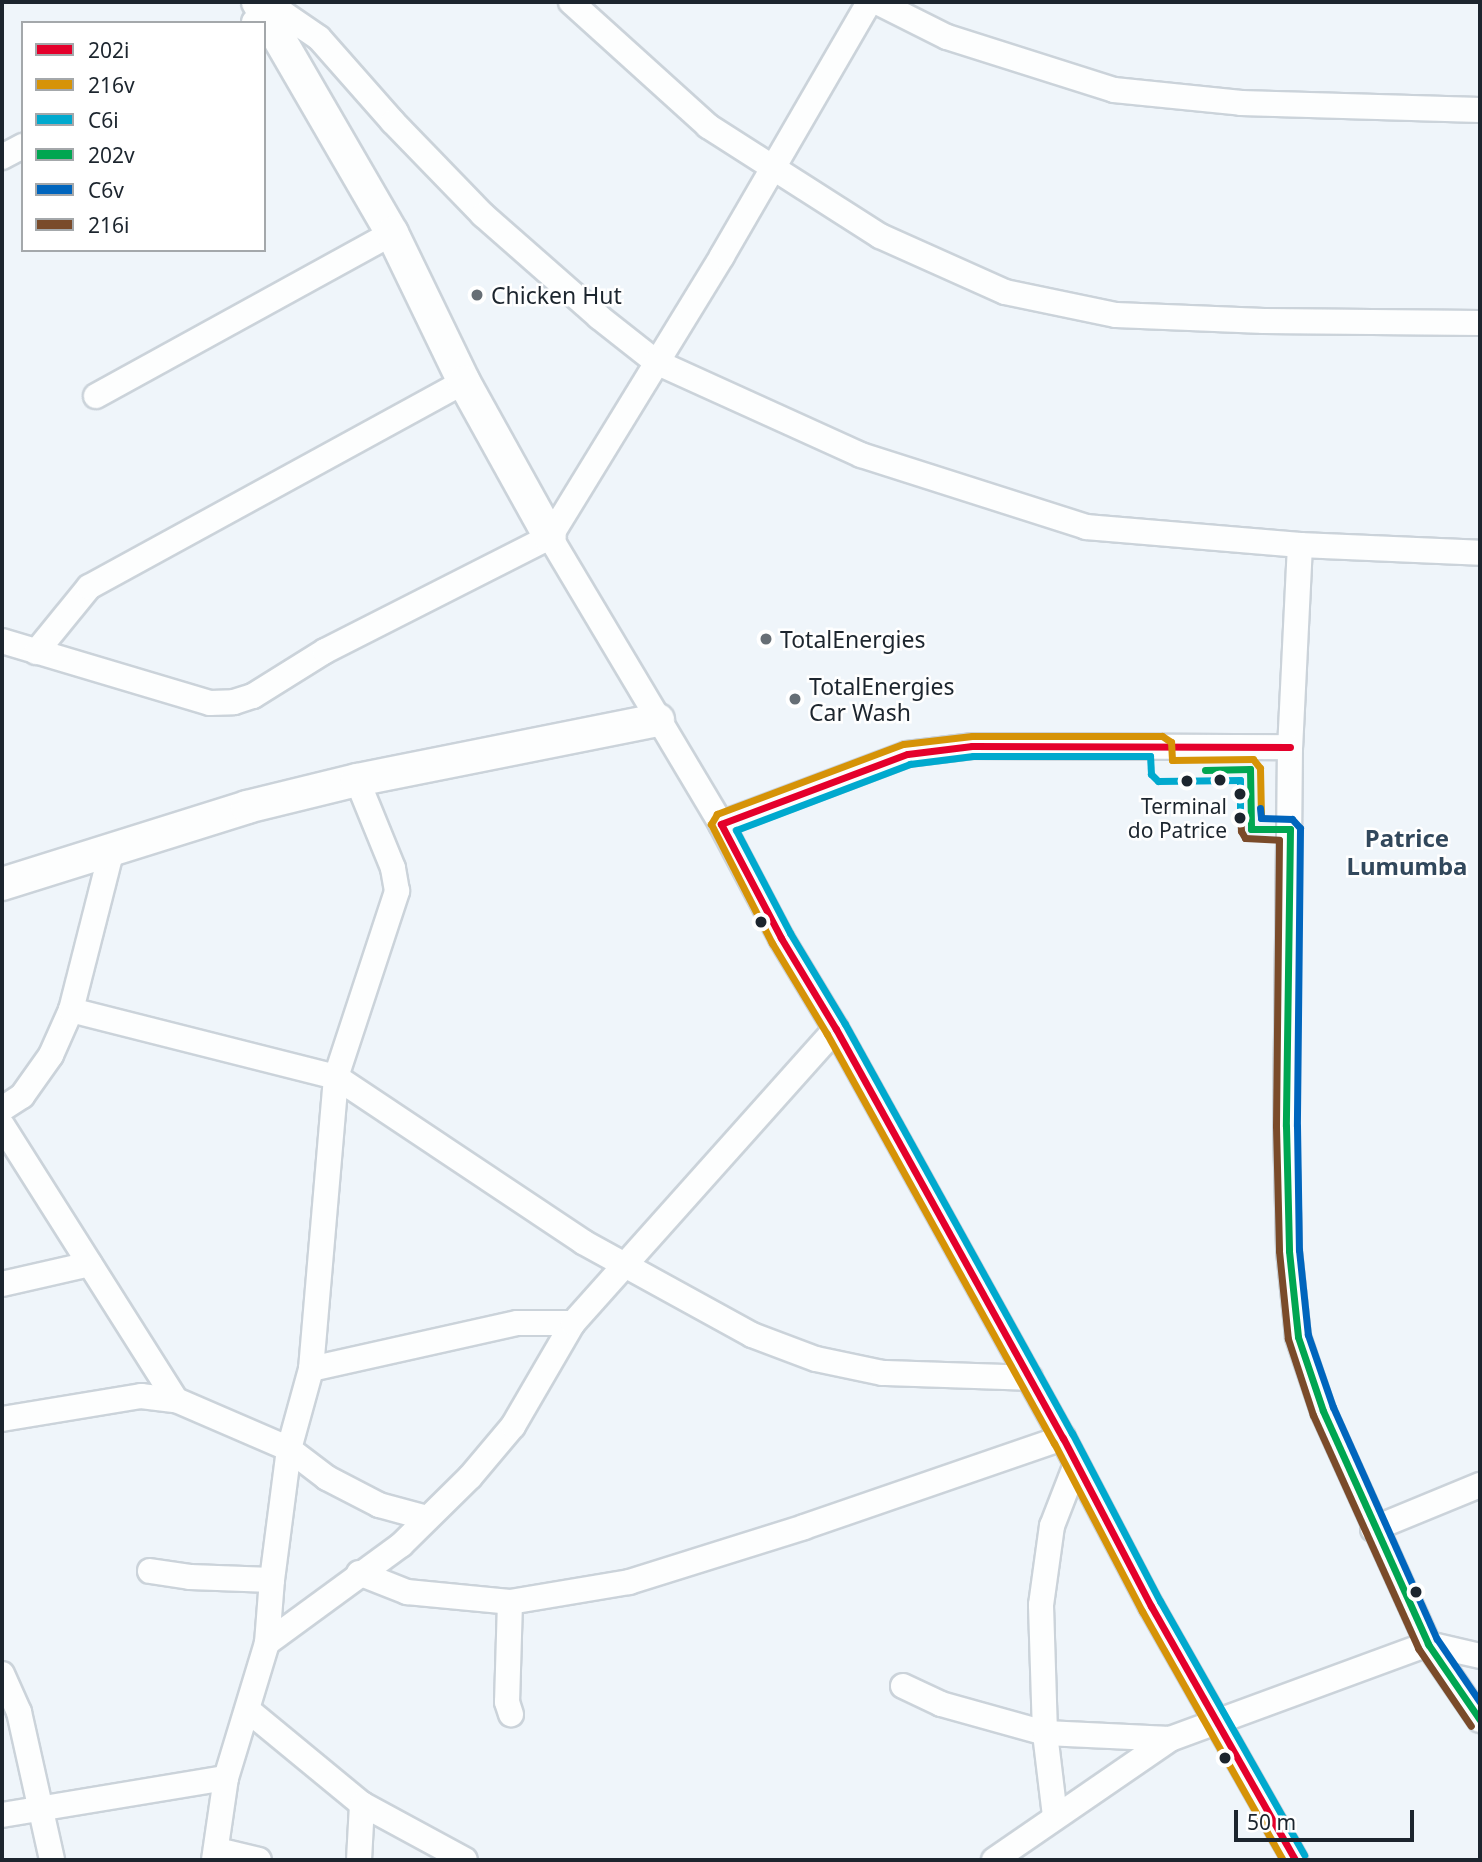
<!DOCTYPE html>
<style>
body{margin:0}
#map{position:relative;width:1482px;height:1862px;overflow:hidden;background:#eff5fa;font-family:"Noto Sans",sans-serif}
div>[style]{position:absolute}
.roads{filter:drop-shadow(2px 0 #cbd3da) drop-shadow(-2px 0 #cbd3da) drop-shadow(0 2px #cbd3da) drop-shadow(0 -2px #cbd3da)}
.minor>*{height:24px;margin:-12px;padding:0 12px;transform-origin:12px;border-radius:12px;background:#fdfefe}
.tertiary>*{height:32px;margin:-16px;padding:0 16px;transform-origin:16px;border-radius:16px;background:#fdfefe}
.bus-1>*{height:7px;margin:-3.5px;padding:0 3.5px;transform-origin:3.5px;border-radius:3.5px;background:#e4002b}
.bus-2>*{height:7px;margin:-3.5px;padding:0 3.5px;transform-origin:3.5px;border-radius:3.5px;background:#d69307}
.bus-3>*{height:7px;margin:-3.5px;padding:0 3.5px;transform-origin:3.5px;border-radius:3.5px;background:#00a9ce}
.bus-4>*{height:7px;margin:-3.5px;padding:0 3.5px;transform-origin:3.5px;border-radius:3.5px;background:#00a651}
.bus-5>*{height:7px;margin:-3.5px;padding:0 3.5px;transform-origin:3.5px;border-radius:3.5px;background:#0065bd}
.bus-6>*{height:7px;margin:-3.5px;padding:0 3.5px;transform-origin:3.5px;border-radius:3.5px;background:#7a4b2a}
.dots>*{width:19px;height:19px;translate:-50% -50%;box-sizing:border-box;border:4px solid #fff;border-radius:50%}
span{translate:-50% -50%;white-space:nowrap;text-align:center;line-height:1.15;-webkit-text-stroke:5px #fff;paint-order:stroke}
.bus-label{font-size:21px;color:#1c252e}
.right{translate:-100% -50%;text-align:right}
.poi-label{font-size:23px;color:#1c252e}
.left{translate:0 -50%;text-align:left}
.neighbourhood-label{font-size:24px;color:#32485c;font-weight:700}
.frame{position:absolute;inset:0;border:4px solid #1c252e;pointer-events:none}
.legend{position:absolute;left:21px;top:21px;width:245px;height:231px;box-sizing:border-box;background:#fff;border:2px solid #a4a8ab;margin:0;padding:9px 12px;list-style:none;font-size:21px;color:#1c252e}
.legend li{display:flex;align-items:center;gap:14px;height:35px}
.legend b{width:35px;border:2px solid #a4a8ab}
.scale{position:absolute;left:1234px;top:1810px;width:180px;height:32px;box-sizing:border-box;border:4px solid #1c252e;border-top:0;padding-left:9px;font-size:21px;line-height:24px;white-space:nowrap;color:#1c252e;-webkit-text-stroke:5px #fff;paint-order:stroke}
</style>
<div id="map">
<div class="roads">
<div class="minor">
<i style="left:571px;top:2px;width:185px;rotate:42.1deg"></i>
<i style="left:708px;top:126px;width:204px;rotate:32.6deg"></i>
<i style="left:880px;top:236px;width:137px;rotate:24.1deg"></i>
<i style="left:1005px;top:292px;width:113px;rotate:11.7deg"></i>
<i style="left:1116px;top:315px;width:148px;rotate:2.3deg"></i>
<i style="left:1264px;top:321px;width:216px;rotate:0.5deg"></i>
<i style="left:877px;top:2px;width:78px;rotate:26.6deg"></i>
<i style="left:947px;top:37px;width:175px;rotate:17.6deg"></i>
<i style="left:1114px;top:90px;width:128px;rotate:5.8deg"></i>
<i style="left:1241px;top:103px;width:239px;rotate:1.7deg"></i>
<i style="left:254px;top:22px;width:13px;rotate:-29deg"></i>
<i style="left:265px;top:16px;width:19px;rotate:-6deg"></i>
<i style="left:284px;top:14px;width:42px;rotate:34.4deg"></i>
<i style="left:319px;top:38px;width:112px;rotate:48.6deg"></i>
<i style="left:393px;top:122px;width:129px;rotate:45.9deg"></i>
<i style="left:483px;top:215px;width:154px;rotate:41.3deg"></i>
<i style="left:599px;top:317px;width:73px;rotate:38.3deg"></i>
<i style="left:656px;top:362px;width:225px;rotate:24.4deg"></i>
<i style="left:861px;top:455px;width:236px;rotate:17.7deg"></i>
<i style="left:1086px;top:527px;width:215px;rotate:4.8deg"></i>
<i style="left:1300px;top:545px;width:180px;rotate:2.5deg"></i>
<i style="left:2px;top:157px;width:24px;rotate:-28deg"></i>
<i style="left:96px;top:396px;width:338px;rotate:-28.8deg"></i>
<i style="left:550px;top:537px;width:334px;rotate:59.2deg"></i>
<i style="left:721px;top:824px;width:129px;rotate:62.2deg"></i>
<i style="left:781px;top:938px;width:106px;rotate:58.9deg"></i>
<i style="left:836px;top:1029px;width:468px;rotate:61deg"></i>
<i style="left:1063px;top:1438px;width:190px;rotate:62.4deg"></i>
<i style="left:1151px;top:1606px;width:292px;rotate:60.4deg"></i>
<i style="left:1300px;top:545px;width:202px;rotate:92.8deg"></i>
<i style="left:1290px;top:747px;width:379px;rotate:90.6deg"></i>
<i style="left:1286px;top:1126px;width:125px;rotate:88.6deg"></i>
<i style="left:1289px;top:1251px;width:86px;rotate:84deg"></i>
<i style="left:1298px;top:1337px;width:78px;rotate:71.3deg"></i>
<i style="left:1323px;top:1411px;width:256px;rotate:65.7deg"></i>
<i style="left:1428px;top:1644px;width:92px;rotate:55.6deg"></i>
<i style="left:2px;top:641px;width:217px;rotate:16.6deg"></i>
<i style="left:210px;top:703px;width:24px;rotate:-2deg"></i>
<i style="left:234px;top:702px;width:20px;rotate:-18deg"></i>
<i style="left:253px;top:696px;width:85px;rotate:-32deg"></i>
<i style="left:325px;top:651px;width:252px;rotate:-26.9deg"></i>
<i style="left:550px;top:537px;width:329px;rotate:-58.5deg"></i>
<i style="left:722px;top:256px;width:293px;rotate:-59.9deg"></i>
<i style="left:36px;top:652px;width:84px;rotate:-50.8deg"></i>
<i style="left:89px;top:587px;width:427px;rotate:-28.7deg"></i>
<i style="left:721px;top:824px;width:199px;rotate:-20.6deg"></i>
<i style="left:907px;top:754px;width:65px;rotate:-7deg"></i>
<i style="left:972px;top:746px;width:318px;rotate:0.2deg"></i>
<i style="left:71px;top:1010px;width:273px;rotate:14.2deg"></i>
<i style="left:336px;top:1077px;width:297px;rotate:33.7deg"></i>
<i style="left:583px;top:1242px;width:193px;rotate:28.8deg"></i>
<i style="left:752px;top:1335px;width:68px;rotate:20.6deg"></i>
<i style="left:816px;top:1359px;width:68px;rotate:11.8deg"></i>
<i style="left:883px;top:1373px;width:147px;rotate:1.9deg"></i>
<i style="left:2px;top:1109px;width:24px;rotate:-33deg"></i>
<i style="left:22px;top:1096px;width:50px;rotate:-54.7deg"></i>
<i style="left:51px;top:1055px;width:49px;rotate:-66deg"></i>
<i style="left:71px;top:1010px;width:166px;rotate:-75.7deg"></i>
<i style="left:2px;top:1125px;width:325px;rotate:57.7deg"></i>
<i style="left:2px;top:1284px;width:90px;rotate:-12.8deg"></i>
<i style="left:311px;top:1369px;width:211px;rotate:-12.6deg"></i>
<i style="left:517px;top:1323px;width:56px"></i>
<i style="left:2px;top:1419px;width:141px;rotate:-9.4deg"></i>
<i style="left:141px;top:1396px;width:35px;rotate:7deg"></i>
<i style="left:176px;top:1400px;width:123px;rotate:23.4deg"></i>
<i style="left:289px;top:1449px;width:48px;rotate:37.3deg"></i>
<i style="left:327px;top:1478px;width:59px;rotate:27.4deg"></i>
<i style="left:379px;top:1505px;width:50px;rotate:15.2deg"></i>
<i style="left:1373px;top:1529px;width:116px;rotate:-22.4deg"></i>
<i style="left:150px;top:1571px;width:40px;rotate:8.5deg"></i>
<i style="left:190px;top:1577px;width:82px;rotate:2.1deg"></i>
<i style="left:359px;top:1573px;width:52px;rotate:21.6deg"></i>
<i style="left:407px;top:1592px;width:103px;rotate:5.5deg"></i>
<i style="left:510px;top:1602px;width:121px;rotate:-9.5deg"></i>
<i style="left:629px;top:1582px;width:183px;rotate:-17.4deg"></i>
<i style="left:804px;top:1527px;width:274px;rotate:-19deg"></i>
<i style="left:510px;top:1602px;width:100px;rotate:91.7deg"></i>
<i style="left:507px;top:1702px;width:13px;rotate:72deg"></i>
<i style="left:267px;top:1643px;width:166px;rotate:-36.2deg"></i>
<i style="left:401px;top:1545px;width:97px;rotate:-44.6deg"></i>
<i style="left:470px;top:1477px;width:67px;rotate:-49.9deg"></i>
<i style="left:513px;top:1426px;width:119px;rotate:-59.8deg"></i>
<i style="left:573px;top:1323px;width:394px;rotate:-48.2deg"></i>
<i style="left:2px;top:1674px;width:42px;rotate:65.9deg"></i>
<i style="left:19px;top:1712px;width:152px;rotate:77.4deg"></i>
<i style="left:903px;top:1686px;width:42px;rotate:25.3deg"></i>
<i style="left:941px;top:1704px;width:108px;rotate:15.6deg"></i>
<i style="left:1045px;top:1733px;width:125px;rotate:2.7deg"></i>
<i style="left:249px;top:1711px;width:146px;rotate:39.5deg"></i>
<i style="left:362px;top:1804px;width:117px;rotate:28.5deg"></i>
<i style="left:2px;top:1815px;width:227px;rotate:-9.4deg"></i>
<i style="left:1055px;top:1816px;width:84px;rotate:-96.9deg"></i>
<i style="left:1045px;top:1733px;width:128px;rotate:-91.8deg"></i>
<i style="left:1041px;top:1605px;width:80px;rotate:-82.1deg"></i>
<i style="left:1052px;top:1526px;width:66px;rotate:-68.8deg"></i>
<i style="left:217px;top:1850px;width:43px;rotate:13.4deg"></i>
<i style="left:214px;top:1860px;width:83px;rotate:-81.7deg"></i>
<i style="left:226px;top:1778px;width:141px;rotate:-73.1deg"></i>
<i style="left:267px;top:1643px;width:63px;rotate:-85.5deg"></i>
<i style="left:272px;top:1580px;width:132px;rotate:-82.6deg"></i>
<i style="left:289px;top:1449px;width:83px;rotate:-74.6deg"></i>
<i style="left:311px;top:1369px;width:293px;rotate:-85.1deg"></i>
<i style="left:336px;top:1077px;width:196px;rotate:-71.8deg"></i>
<i style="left:397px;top:891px;width:23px;rotate:-100deg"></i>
<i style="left:393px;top:868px;width:95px;rotate:-112.2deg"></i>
<i style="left:359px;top:1860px;width:56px;rotate:-86.9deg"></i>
<i style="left:994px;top:1860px;width:214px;rotate:-34.5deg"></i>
<i style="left:1170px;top:1739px;width:275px;rotate:-20.2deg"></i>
<i style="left:1428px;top:1644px;width:53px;rotate:13deg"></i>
</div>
<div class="tertiary">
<i style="left:258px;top:2px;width:267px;rotate:59.9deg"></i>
<i style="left:392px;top:233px;width:165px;rotate:64.2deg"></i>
<i style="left:464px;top:382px;width:177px;rotate:61deg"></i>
<i style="left:2px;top:884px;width:257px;rotate:-17.4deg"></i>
<i style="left:247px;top:807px;width:113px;rotate:-13.8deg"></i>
<i style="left:357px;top:780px;width:307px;rotate:-11.3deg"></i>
</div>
</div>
<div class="bus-1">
<i style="left:1290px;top:747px;width:318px;rotate:-179.8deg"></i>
<i style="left:972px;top:746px;width:65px;rotate:173deg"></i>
<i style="left:907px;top:754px;width:199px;rotate:159.4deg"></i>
<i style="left:721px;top:824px;width:129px;rotate:62.2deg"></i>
<i style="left:781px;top:938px;width:106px;rotate:58.9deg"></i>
<i style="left:836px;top:1029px;width:468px;rotate:61deg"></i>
<i style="left:1063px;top:1438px;width:190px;rotate:62.4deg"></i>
<i style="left:1151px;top:1606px;width:292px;rotate:60.4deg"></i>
</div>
<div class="bus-2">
<i style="left:1261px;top:816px;width:48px;rotate:-91.2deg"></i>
<i style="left:1260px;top:768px;width:11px;rotate:-128deg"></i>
<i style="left:1253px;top:759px;width:81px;rotate:179.3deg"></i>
<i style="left:1172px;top:760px;width:18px;rotate:-93deg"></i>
<i style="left:1171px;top:742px;width:11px;rotate:-146deg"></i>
<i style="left:1162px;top:736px;width:190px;rotate:180deg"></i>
<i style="left:972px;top:736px;width:69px;rotate:173.4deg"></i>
<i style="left:903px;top:744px;width:199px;rotate:159.4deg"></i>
<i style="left:717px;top:814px;width:12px;rotate:121deg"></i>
<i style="left:711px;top:824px;width:134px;rotate:62.9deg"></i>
<i style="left:772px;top:943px;width:106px;rotate:58.9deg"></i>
<i style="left:827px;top:1034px;width:468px;rotate:61deg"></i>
<i style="left:1054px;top:1443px;width:190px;rotate:62.4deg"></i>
<i style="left:1142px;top:1611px;width:286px;rotate:60.5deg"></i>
</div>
<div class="bus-3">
<i style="left:1240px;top:808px;width:28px;rotate:-90deg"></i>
<i style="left:1240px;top:780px;width:82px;rotate:179.3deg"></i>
<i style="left:1158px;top:781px;width:10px;rotate:-135deg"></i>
<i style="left:1151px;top:774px;width:18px;rotate:-93deg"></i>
<i style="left:1150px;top:756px;width:177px;rotate:180deg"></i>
<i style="left:973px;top:756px;width:64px;rotate:172.8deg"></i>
<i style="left:910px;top:764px;width:186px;rotate:159.2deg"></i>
<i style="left:736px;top:830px;width:116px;rotate:62.3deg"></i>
<i style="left:790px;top:933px;width:106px;rotate:58.9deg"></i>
<i style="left:845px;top:1024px;width:468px;rotate:61deg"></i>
<i style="left:1072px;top:1433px;width:190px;rotate:62.4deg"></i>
<i style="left:1160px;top:1601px;width:292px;rotate:60.4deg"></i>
</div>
<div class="bus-4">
<i style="left:1205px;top:770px;width:45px;rotate:-1.3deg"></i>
<i style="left:1250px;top:769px;width:60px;rotate:89deg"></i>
<i style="left:1251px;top:829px;width:39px"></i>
<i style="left:1290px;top:829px;width:297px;rotate:90.8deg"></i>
<i style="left:1286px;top:1126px;width:125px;rotate:88.6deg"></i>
<i style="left:1289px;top:1251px;width:86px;rotate:84deg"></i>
<i style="left:1298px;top:1337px;width:78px;rotate:71.3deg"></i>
<i style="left:1323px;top:1411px;width:256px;rotate:65.7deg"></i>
<i style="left:1428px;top:1644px;width:92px;rotate:55.6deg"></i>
</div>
<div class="bus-5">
<i style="left:1260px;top:808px;width:10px;rotate:84deg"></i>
<i style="left:1261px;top:818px;width:31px;rotate:2deg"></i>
<i style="left:1292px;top:819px;width:12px;rotate:48deg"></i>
<i style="left:1300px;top:828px;width:298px;rotate:90.6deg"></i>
<i style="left:1297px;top:1126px;width:124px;rotate:89.1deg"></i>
<i style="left:1299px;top:1250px;width:85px;rotate:84deg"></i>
<i style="left:1308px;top:1335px;width:76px;rotate:70.9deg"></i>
<i style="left:1333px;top:1407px;width:254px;rotate:65.9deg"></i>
<i style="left:1437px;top:1639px;width:76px;rotate:55.7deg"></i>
</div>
<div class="bus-6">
<i style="left:1240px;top:816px;width:15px;rotate:86deg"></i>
<i style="left:1241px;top:831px;width:8px;rotate:60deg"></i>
<i style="left:1245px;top:838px;width:34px;rotate:3deg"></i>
<i style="left:1279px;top:840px;width:286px;rotate:90.6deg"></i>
<i style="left:1276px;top:1126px;width:125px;rotate:88.6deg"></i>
<i style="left:1279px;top:1251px;width:88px;rotate:84.2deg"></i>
<i style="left:1288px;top:1339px;width:80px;rotate:71.8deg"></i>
<i style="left:1313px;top:1415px;width:256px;rotate:65.7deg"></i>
<i style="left:1418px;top:1648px;width:94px;rotate:55.8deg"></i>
</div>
<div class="dots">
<i style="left:477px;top:295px;background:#666e75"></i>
<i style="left:766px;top:639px;background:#666e75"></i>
<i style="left:795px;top:699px;background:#666e75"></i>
<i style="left:1220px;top:780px;background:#1c252e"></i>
<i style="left:1187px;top:781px;background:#1c252e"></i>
<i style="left:1240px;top:794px;background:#1c252e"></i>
<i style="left:1240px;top:818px;background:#1c252e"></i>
<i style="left:761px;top:922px;background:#1c252e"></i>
<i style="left:1416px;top:1592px;background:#1c252e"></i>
<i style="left:1225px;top:1758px;background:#1c252e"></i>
</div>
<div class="bus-label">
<span class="right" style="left:1227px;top:818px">Terminal<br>do Patrice</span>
</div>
<div class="poi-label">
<span class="left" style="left:491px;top:295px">Chicken Hut</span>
<span class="left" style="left:780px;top:639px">TotalEnergies</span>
<span class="left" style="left:809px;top:699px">TotalEnergies<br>Car Wash</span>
</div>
<div class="neighbourhood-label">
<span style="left:1407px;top:852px">Patrice<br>Lumumba</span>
</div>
<div class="frame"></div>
<ul class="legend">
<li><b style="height:9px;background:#e4002b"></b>202i</li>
<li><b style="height:9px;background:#d69307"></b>216v</li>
<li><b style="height:9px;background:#00a9ce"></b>C6i</li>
<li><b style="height:9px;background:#00a651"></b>202v</li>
<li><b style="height:9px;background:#0065bd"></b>C6v</li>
<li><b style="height:9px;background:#7a4b2a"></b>216i</li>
</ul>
<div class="scale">50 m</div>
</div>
